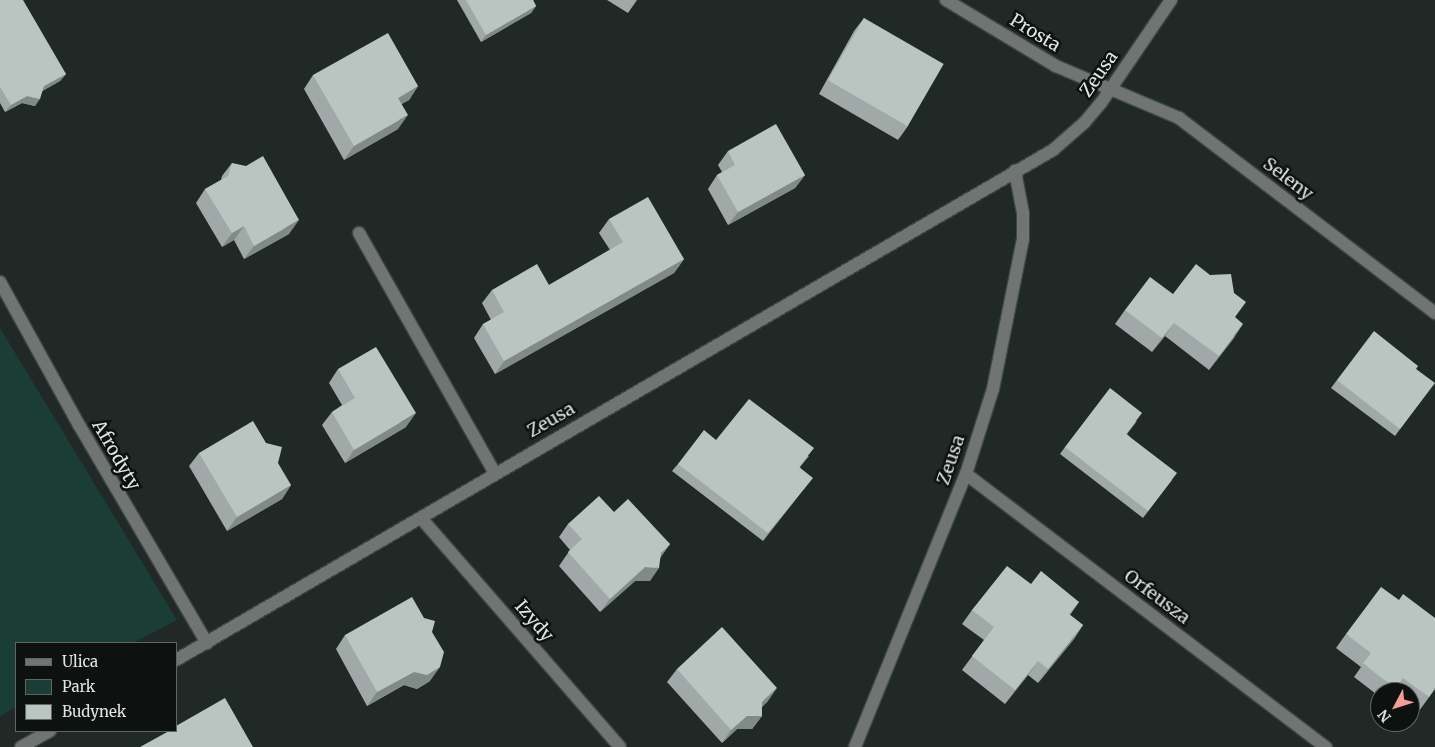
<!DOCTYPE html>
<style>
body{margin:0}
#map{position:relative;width:1435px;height:747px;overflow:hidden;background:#212927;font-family:Merriweather,serif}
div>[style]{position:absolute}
.green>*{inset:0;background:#1a3d35}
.roads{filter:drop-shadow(1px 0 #3f4745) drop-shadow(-1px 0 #3f4745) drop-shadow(0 1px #3f4745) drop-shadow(0 -1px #3f4745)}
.minor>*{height:12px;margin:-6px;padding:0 6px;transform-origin:6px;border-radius:6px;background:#707574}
.wall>*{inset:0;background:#a0a9a7}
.shaded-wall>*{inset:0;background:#828a88}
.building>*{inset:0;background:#bac5c2;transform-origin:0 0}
span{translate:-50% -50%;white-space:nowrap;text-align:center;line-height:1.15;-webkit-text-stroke:5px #0d1110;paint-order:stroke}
.street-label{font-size:18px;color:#dfe5e3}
.legend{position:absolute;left:15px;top:642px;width:162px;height:90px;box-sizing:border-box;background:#0d1110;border:1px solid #616664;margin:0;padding:6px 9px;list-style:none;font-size:15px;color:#dfe5e3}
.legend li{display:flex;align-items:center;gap:10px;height:25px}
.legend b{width:25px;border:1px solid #616664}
.north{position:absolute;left:1370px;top:682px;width:50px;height:50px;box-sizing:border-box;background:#0d1110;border:1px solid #616664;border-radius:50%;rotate:230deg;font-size:14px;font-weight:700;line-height:20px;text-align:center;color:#dfe5e3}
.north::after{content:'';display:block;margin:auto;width:18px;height:22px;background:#f59c93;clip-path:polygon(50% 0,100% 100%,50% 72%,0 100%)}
</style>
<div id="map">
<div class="green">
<i style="clip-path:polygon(0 328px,177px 620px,133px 643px,16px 643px,16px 707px,0 716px)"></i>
</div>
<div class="roads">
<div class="minor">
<i style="left:946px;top:0;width:128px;rotate:31deg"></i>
<i style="left:1056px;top:66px;width:134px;rotate:22.9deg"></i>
<i style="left:1179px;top:118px;width:322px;rotate:37.3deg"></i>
<i style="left:359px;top:233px;width:276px;rotate:60.5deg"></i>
<i style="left:0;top:282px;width:163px;rotate:61.1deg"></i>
<i style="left:79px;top:425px;width:253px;rotate:59.6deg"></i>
<i style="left:966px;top:474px;width:452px;rotate:37.2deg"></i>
<i style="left:421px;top:518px;width:303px;rotate:49deg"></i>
<i style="left:176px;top:660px;width:1015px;rotate:-30.18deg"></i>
<i style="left:1053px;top:150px;width:41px;rotate:-41.1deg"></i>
<i style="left:1084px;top:123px;width:26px;rotate:-50deg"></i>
<i style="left:1101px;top:103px;width:125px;rotate:-55.8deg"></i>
<i style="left:21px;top:747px;width:33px;rotate:-29deg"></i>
<i style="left:855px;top:747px;width:295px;rotate:-67.9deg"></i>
<i style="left:966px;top:474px;width:89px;rotate:-72.4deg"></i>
<i style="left:993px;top:389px;width:153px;rotate:-78.7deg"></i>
<i style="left:1023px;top:239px;width:26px;rotate:-90deg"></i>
<i style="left:1023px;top:213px;width:43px;rotate:-100.8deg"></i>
</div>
</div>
<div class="wall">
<i style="clip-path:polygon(0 0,66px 74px,60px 81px,42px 91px,35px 106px,22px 103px,5px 112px,0 103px)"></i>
<i style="clip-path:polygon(457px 0,533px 0,536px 6px,531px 13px,481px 42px)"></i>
<i style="clip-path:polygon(607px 0,637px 0,628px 13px)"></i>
<i style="clip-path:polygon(864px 18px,908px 126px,898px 140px,819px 94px,854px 31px)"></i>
<i style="clip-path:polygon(313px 75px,418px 86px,409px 100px,401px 104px,398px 129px,344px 160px,304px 89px)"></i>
<i style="clip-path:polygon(728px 151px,805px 175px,795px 188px,728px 225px,708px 189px,717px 175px,722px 172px,718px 165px)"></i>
<i style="clip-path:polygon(232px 163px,289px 234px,244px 259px,234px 240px,222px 247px,196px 203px,205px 189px,221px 180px,222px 176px)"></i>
<i style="clip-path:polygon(609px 219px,684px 259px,674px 273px,495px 374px,474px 338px,483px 324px,491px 320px,482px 303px,492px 290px,549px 285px,610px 250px,599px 233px)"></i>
<i style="clip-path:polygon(1173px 294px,1235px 317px,1234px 338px,1209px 370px,1165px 336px,1152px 352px,1115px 324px,1125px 310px)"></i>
<i style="clip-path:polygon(338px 369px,406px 427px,345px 463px,322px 425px,332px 412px,342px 405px,329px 383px)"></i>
<i style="clip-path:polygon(1416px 369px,1429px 390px,1395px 436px,1331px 388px,1337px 380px)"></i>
<i style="clip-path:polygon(1137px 421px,1127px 434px,1172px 480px,1143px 518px,1060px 454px,1065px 447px)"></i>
<i style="clip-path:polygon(716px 440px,809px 456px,800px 467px,807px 485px,763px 541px,672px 471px,678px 464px)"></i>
<i style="clip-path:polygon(199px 453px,291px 485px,282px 499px,227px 531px,189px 466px)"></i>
<i style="clip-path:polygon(614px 512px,670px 544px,660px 558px,650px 581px,635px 581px,600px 612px,559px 566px,570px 550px,559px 537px,568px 524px)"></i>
<i style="clip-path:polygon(1031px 584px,1079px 602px,1070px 615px,1083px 625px,1074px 639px,1038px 683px,1028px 675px,1005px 704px,962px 670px,984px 640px,962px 624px,972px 610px)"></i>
<i style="clip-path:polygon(432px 632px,430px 681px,417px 689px,404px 685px,367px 706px,336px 649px,345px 635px)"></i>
<i style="clip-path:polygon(1346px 634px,1435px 689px,1419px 711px,1410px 704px,1410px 692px,1380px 692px,1380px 697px,1354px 677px,1361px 667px,1336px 648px)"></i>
<i style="clip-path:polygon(677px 669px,768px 701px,762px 707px,762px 716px,752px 729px,737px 729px,722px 743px,667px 682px)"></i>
</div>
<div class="shaded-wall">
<i style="clip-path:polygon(536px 6px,531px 13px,481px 42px,486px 35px)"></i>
<i style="clip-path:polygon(66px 74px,60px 81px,39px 93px,44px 86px)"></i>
<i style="clip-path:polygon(418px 86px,409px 100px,388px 112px,398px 98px)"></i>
<i style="clip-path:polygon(27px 96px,40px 99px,35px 106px,22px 103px,5px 112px,11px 105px)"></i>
<i style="clip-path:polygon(408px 115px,398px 129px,344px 160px,354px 146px)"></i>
<i style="clip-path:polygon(805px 175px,795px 188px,728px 225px,738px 212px)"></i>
<i style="clip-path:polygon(299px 220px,289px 234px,244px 259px,254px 246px)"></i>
<i style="clip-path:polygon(244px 226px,234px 240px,222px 247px,232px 233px)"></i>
<i style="clip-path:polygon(684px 259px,674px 273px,495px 374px,504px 361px)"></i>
<i style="clip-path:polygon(1174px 323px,1165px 336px,1152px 352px,1162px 338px)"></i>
<i style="clip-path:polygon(1243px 324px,1234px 338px,1209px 370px,1219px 356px)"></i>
<i style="clip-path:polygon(416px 413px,406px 427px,345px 463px,354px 450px)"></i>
<i style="clip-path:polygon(813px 478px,807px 485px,763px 541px,768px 533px)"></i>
<i style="clip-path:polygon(291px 485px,282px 499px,227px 531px,237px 517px)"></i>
<i style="clip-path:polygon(670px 544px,660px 558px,661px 553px)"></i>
<i style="clip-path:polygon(645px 567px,659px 568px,650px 581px,635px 581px,600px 612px,610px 599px)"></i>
<i style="clip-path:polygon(1083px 625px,1074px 639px,1038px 683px,1048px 669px)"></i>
<i style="clip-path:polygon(1038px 661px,1028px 675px,1005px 704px,1015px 690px)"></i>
<i style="clip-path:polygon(440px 667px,430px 681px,417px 689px,404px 685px,367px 706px,377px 692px,414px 672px)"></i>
<i style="clip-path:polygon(777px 688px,768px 701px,752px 716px,762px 716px,752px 729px,737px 729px,722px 743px,731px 730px)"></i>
</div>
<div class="building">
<i style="clip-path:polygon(0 0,23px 0,66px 74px,44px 86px,40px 99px,27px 96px,11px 105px,0 87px)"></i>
<i style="clip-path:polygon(466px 0,533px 0,536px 6px,486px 35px)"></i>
<i style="left:864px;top:18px;width:92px;height:72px;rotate:30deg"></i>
<i style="clip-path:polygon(388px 33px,418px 86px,398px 98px,408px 115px,354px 146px,313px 75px)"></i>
<i style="clip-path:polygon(776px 124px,805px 175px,738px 212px,717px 175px,735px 165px,728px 151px)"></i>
<i style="clip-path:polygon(263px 156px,299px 220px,254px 246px,244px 226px,232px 233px,205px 189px,228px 176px,232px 163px,246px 166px)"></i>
<i style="clip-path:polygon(648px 197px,684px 259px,504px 361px,483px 324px,504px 312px,492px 290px,537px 264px,549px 285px,623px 242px,609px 219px)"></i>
<i style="clip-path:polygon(1196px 264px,1210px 275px,1231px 274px,1234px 293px,1246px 302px,1235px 317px,1243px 324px,1219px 356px,1174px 323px,1162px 338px,1125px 310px,1150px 277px,1173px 294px)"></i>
<i style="clip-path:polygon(1374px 331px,1418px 366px,1416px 369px,1435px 383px,1400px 429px,1337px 380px)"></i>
<i style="clip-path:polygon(376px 347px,416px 413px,354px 450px,332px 412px,355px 398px,338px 369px)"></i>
<i style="clip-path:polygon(1110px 388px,1142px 413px,1126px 434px,1177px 473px,1148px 511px,1065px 447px)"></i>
<i style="clip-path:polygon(749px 399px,814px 448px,799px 467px,813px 478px,768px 533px,678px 464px,704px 430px,716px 440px)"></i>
<i style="clip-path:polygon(253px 421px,266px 443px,282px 447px,278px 463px,291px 485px,237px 517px,199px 453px)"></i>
<i style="clip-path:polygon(599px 496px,614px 512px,628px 499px,670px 544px,661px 553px,659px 568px,645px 567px,610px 599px,568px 552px,582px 539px,568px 524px)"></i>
<i style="clip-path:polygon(1007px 566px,1031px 584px,1041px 571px,1079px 602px,1069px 614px,1083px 625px,1048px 669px,1038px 661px,1015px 690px,972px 656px,994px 627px,972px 610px)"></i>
<i style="clip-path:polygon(1381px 587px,1399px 600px,1403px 594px,1435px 618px,1435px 688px,1429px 697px,1403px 678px,1396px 688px,1379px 676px,1363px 663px,1371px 653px,1346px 634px)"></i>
<i style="clip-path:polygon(412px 597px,424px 618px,435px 621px,432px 632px,444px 652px,440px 667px,427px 675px,414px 672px,377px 692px,345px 635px)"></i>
<i style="clip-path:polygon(722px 627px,777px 688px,762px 702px,762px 716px,747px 716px,731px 730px,677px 669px)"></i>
<i style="clip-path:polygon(225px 698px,253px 747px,140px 747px,169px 731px,176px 731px,176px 726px)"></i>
</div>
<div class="street-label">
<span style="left:1035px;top:33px;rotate:31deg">Prosta</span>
<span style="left:1099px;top:74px;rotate:-55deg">Zeusa</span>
<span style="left:1288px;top:179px;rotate:37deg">Seleny</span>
<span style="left:551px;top:420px;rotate:-30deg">Zeusa</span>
<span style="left:116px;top:455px;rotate:60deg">Afrodyty</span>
<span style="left:951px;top:460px;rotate:-71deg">Zeusa</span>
<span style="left:1157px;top:597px;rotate:37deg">Orfeusza</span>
<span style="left:534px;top:621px;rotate:49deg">Izydy</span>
</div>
<ul class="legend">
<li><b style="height:6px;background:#707574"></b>Ulica</li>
<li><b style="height:14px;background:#1a3d35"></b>Park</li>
<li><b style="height:14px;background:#bac5c2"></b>Budynek</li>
</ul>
<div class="north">N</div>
</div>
